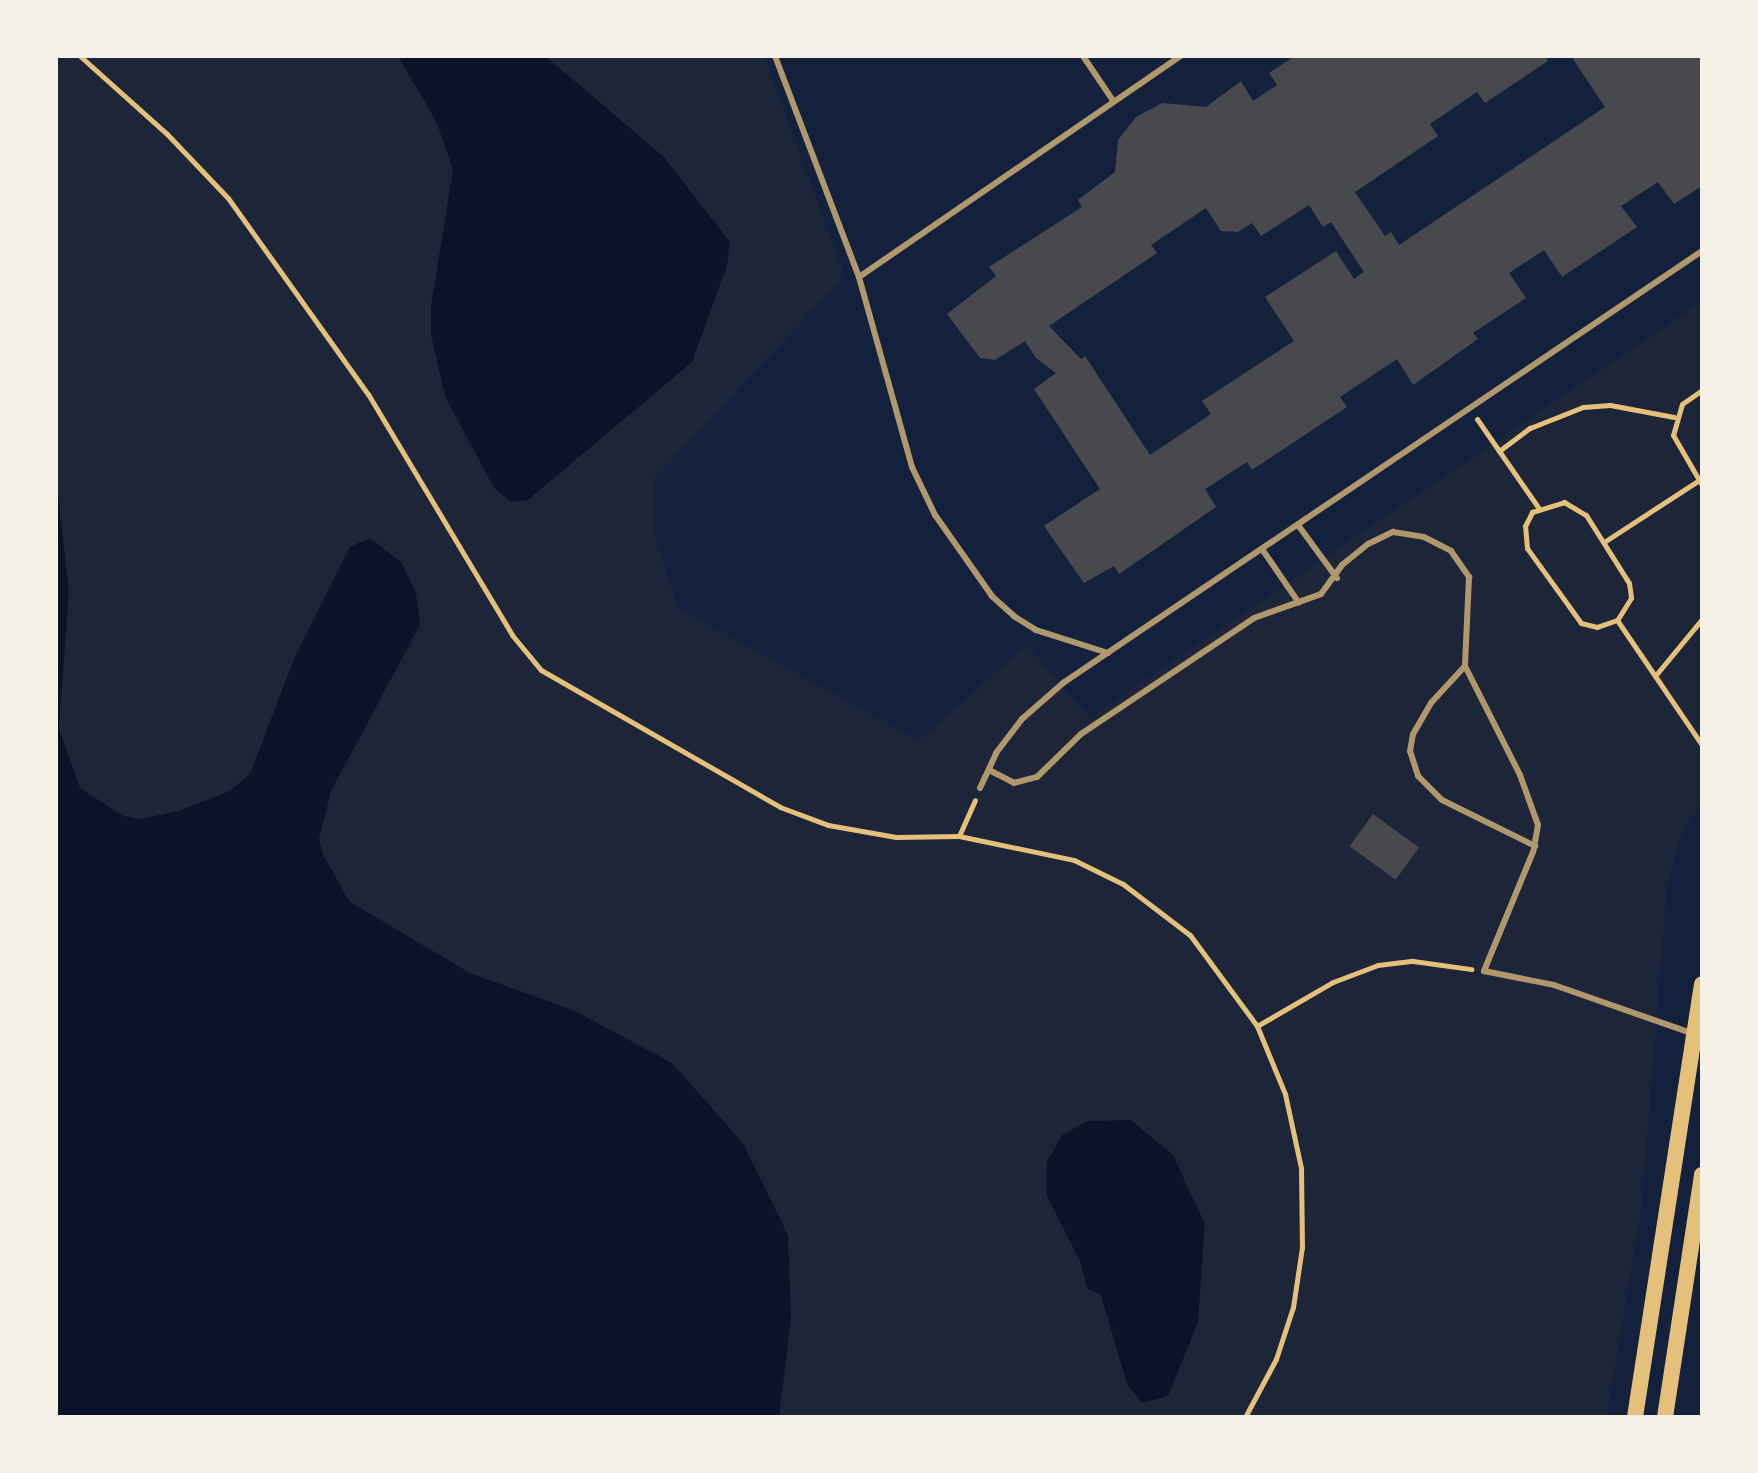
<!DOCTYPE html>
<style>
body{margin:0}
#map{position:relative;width:1758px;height:1473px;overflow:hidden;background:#14213d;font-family:Lato,sans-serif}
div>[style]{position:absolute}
.green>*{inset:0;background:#1d2539}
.water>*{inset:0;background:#0b132b}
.building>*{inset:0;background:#48494c;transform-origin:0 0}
.path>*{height:5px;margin:-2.5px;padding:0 2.5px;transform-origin:2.5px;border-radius:2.5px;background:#e5c07b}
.service>*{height:6px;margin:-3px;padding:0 3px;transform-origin:3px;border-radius:3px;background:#b1986c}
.secondary>*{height:16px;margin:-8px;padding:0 8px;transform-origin:8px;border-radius:8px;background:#e5c07b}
span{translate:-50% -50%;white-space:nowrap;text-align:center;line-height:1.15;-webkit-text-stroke:6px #f6f1e7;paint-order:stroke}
.frame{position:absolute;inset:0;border:58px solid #f6f1e7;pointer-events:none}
</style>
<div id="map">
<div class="green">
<i style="clip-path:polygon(56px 56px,764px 56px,845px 276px,653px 480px,655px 534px,677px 607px,919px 740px,1027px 645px,1090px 718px,1702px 301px,1702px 801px,1680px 840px,1667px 885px,1642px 1203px,1607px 1417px,56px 1417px)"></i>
</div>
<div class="water">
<i style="clip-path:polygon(398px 56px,545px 56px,663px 156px,730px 242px,727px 266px,692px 362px,528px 500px,511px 502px,494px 488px,445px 396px,431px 335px,431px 306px,453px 170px,437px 123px)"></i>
<i style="clip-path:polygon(56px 478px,69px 590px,59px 728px,80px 788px,123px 816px,140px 819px,179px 811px,230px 791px,250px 774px,294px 659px,350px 547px,370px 538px,401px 562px,416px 593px,420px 625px,331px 791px,319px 839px,323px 855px,350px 902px,470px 973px,575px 1011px,672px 1063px,743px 1143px,788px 1235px,791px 1319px,779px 1417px,56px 1417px)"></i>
<i style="clip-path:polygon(1131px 1120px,1173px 1155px,1205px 1224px,1198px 1322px,1168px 1396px,1142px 1403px,1127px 1384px,1101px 1295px,1087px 1288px,1080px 1261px,1046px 1194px,1047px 1162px,1062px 1135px,1088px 1121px)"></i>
</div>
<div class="building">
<i style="clip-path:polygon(evenodd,1295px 56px,1545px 56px,1548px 61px,1485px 103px,1477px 92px,1430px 124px,1438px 136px,1355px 192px,1385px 236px,1391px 232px,1399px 245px,1605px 107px,1571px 56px,1702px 56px,1702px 186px,1674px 204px,1658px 182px,1621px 206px,1637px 227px,1562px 277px,1544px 250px,1509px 273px,1526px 298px,1473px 333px,1478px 339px,1413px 385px,1397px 359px,1340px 397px,1347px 407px,1252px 470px,1247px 462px,1205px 489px,1216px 507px,1119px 574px,1114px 566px,1084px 583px,1044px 526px,1100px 489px,1034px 389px,1056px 373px,1036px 358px,1025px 341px,995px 360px,980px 358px,947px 314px,996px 276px,989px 267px,1082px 207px,1078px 200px,1115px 172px,1118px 140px,1136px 117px,1162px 103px,1206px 107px,1241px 81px,1253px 101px,1277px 85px,1269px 73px,1295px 56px,1309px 205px,1323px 227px,1331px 222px,1364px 272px,1354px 279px,1336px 251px,1265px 297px,1294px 341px,1202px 401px,1211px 414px,1150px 455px,1085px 356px,1081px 359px,1049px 326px,1157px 253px,1151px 245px,1206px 208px,1221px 231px,1238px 232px,1252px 223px,1261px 236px,1309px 205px)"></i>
<i style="left:1373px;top:814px;width:57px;height:40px;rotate:36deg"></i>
</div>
<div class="path">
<i style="left:80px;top:56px;width:117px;rotate:41.9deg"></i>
<i style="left:167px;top:134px;width:88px;rotate:46.4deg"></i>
<i style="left:228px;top:198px;width:241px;rotate:54.5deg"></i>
<i style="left:368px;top:394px;width:281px;rotate:59.1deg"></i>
<i style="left:512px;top:635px;width:45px;rotate:50.4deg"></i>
<i style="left:541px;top:670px;width:275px;rotate:29.8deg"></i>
<i style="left:780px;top:807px;width:51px;rotate:20.6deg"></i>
<i style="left:828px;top:825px;width:69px;rotate:10deg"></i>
<i style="left:896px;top:837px;width:63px;rotate:-0.9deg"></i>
<i style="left:959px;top:836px;width:117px;rotate:11.8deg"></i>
<i style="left:1074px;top:860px;width:55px;rotate:26.1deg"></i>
<i style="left:1123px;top:884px;width:84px;rotate:37.3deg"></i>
<i style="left:1190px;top:935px;width:113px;rotate:53.6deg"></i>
<i style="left:1257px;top:1026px;width:74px;rotate:67.6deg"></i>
<i style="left:1285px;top:1094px;width:76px;rotate:77.8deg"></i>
<i style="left:1301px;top:1168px;width:79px;rotate:89.3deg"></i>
<i style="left:1302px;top:1247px;width:61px;rotate:98.5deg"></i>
<i style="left:1293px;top:1307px;width:55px;rotate:108.1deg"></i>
<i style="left:1276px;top:1359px;width:66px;rotate:118.1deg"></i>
<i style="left:1702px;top:390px;width:24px;rotate:145deg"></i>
<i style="left:1682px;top:404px;width:32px;rotate:106deg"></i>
<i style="left:1673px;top:435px;width:58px;rotate:59.9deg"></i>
<i style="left:1477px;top:419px;width:107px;rotate:55.3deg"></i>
<i style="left:1499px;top:451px;width:39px;rotate:-37deg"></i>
<i style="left:1530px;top:428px;width:57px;rotate:-21.6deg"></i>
<i style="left:1583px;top:407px;width:27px;rotate:-4deg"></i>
<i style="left:1610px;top:405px;width:65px;rotate:10.6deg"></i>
<i style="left:1564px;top:502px;width:26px;rotate:31deg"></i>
<i style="left:1586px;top:515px;width:80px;rotate:57.7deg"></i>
<i style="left:1629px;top:583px;width:15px;rotate:82deg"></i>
<i style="left:1631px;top:598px;width:26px;rotate:122deg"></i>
<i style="left:1617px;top:620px;width:21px;rotate:161deg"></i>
<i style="left:1597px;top:627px;width:16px;rotate:-166deg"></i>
<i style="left:1581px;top:623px;width:92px;rotate:-125.8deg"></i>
<i style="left:1527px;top:548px;width:22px;rotate:-95deg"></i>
<i style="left:1525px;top:526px;width:16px;rotate:-63deg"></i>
<i style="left:1532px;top:512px;width:34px;rotate:-17deg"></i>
<i style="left:1604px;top:542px;width:113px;rotate:-33.1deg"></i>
<i style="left:1617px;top:620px;width:151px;rotate:55.8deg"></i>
<i style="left:1655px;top:676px;width:74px;rotate:-50.5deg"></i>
<i style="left:959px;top:836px;width:39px;rotate:-66deg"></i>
<i style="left:1257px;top:1026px;width:88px;rotate:-30.1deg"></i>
<i style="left:1333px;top:982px;width:48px;rotate:-20.7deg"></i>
<i style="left:1378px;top:965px;width:35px;rotate:-7deg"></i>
<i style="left:1413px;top:961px;width:59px;rotate:7.9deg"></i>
</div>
<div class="service">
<i style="left:775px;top:56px;width:236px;rotate:69.2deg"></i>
<i style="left:1083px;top:56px;width:55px;rotate:56deg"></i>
<i style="left:1298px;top:525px;width:66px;rotate:53.7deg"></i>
<i style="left:1262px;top:549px;width:65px;rotate:55.6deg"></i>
<i style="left:1108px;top:653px;width:76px;rotate:-162.3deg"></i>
<i style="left:1036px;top:630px;width:26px;rotate:-148deg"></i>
<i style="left:1014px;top:616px;width:30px;rotate:-138deg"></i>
<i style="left:992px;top:596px;width:99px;rotate:-125.1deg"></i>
<i style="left:935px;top:515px;width:53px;rotate:-115.6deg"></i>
<i style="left:912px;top:467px;width:197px;rotate:-105.6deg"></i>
<i style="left:859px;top:277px;width:391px;rotate:-34.5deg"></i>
<i style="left:1465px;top:666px;width:50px;rotate:132.6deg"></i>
<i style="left:1431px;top:703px;width:36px;rotate:120deg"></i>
<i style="left:1413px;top:734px;width:17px;rotate:100deg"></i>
<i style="left:1410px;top:751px;width:26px;rotate:72deg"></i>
<i style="left:1418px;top:776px;width:34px;rotate:45deg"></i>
<i style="left:1442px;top:800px;width:104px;rotate:26.3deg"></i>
<i style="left:989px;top:770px;width:28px;rotate:27deg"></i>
<i style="left:1014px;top:783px;width:24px;rotate:-15deg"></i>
<i style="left:1037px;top:777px;width:62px;rotate:-44.3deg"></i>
<i style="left:1081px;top:734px;width:208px;rotate:-33.8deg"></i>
<i style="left:1254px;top:618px;width:71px;rotate:-19.7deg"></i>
<i style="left:1321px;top:594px;width:36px;rotate:-54deg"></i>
<i style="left:1342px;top:565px;width:33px;rotate:-39deg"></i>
<i style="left:1368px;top:544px;width:28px;rotate:-26deg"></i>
<i style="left:1393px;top:532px;width:31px;rotate:9deg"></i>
<i style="left:1424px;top:537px;width:30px;rotate:27deg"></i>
<i style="left:1451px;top:551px;width:32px;rotate:55deg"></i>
<i style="left:1469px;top:577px;width:89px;rotate:92.6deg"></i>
<i style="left:1465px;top:666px;width:122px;rotate:63.2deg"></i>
<i style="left:1520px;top:775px;width:53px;rotate:70.2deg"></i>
<i style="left:1538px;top:825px;width:27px;rotate:100deg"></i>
<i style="left:1533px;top:852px;width:129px;rotate:112.4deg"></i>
<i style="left:1484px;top:971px;width:71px;rotate:11.3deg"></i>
<i style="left:1554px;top:985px;width:148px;rotate:19.3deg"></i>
<i style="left:980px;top:788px;width:38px;rotate:-65deg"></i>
<i style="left:996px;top:753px;width:43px;rotate:-52.6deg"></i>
<i style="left:1022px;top:719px;width:55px;rotate:-41.3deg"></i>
<i style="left:1063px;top:683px;width:771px;rotate:-34.06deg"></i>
</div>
<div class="secondary">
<i style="left:1635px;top:1417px;width:438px;rotate:-81.2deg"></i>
<i style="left:1665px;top:1417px;width:245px;rotate:-81.3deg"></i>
</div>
<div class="frame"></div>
</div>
